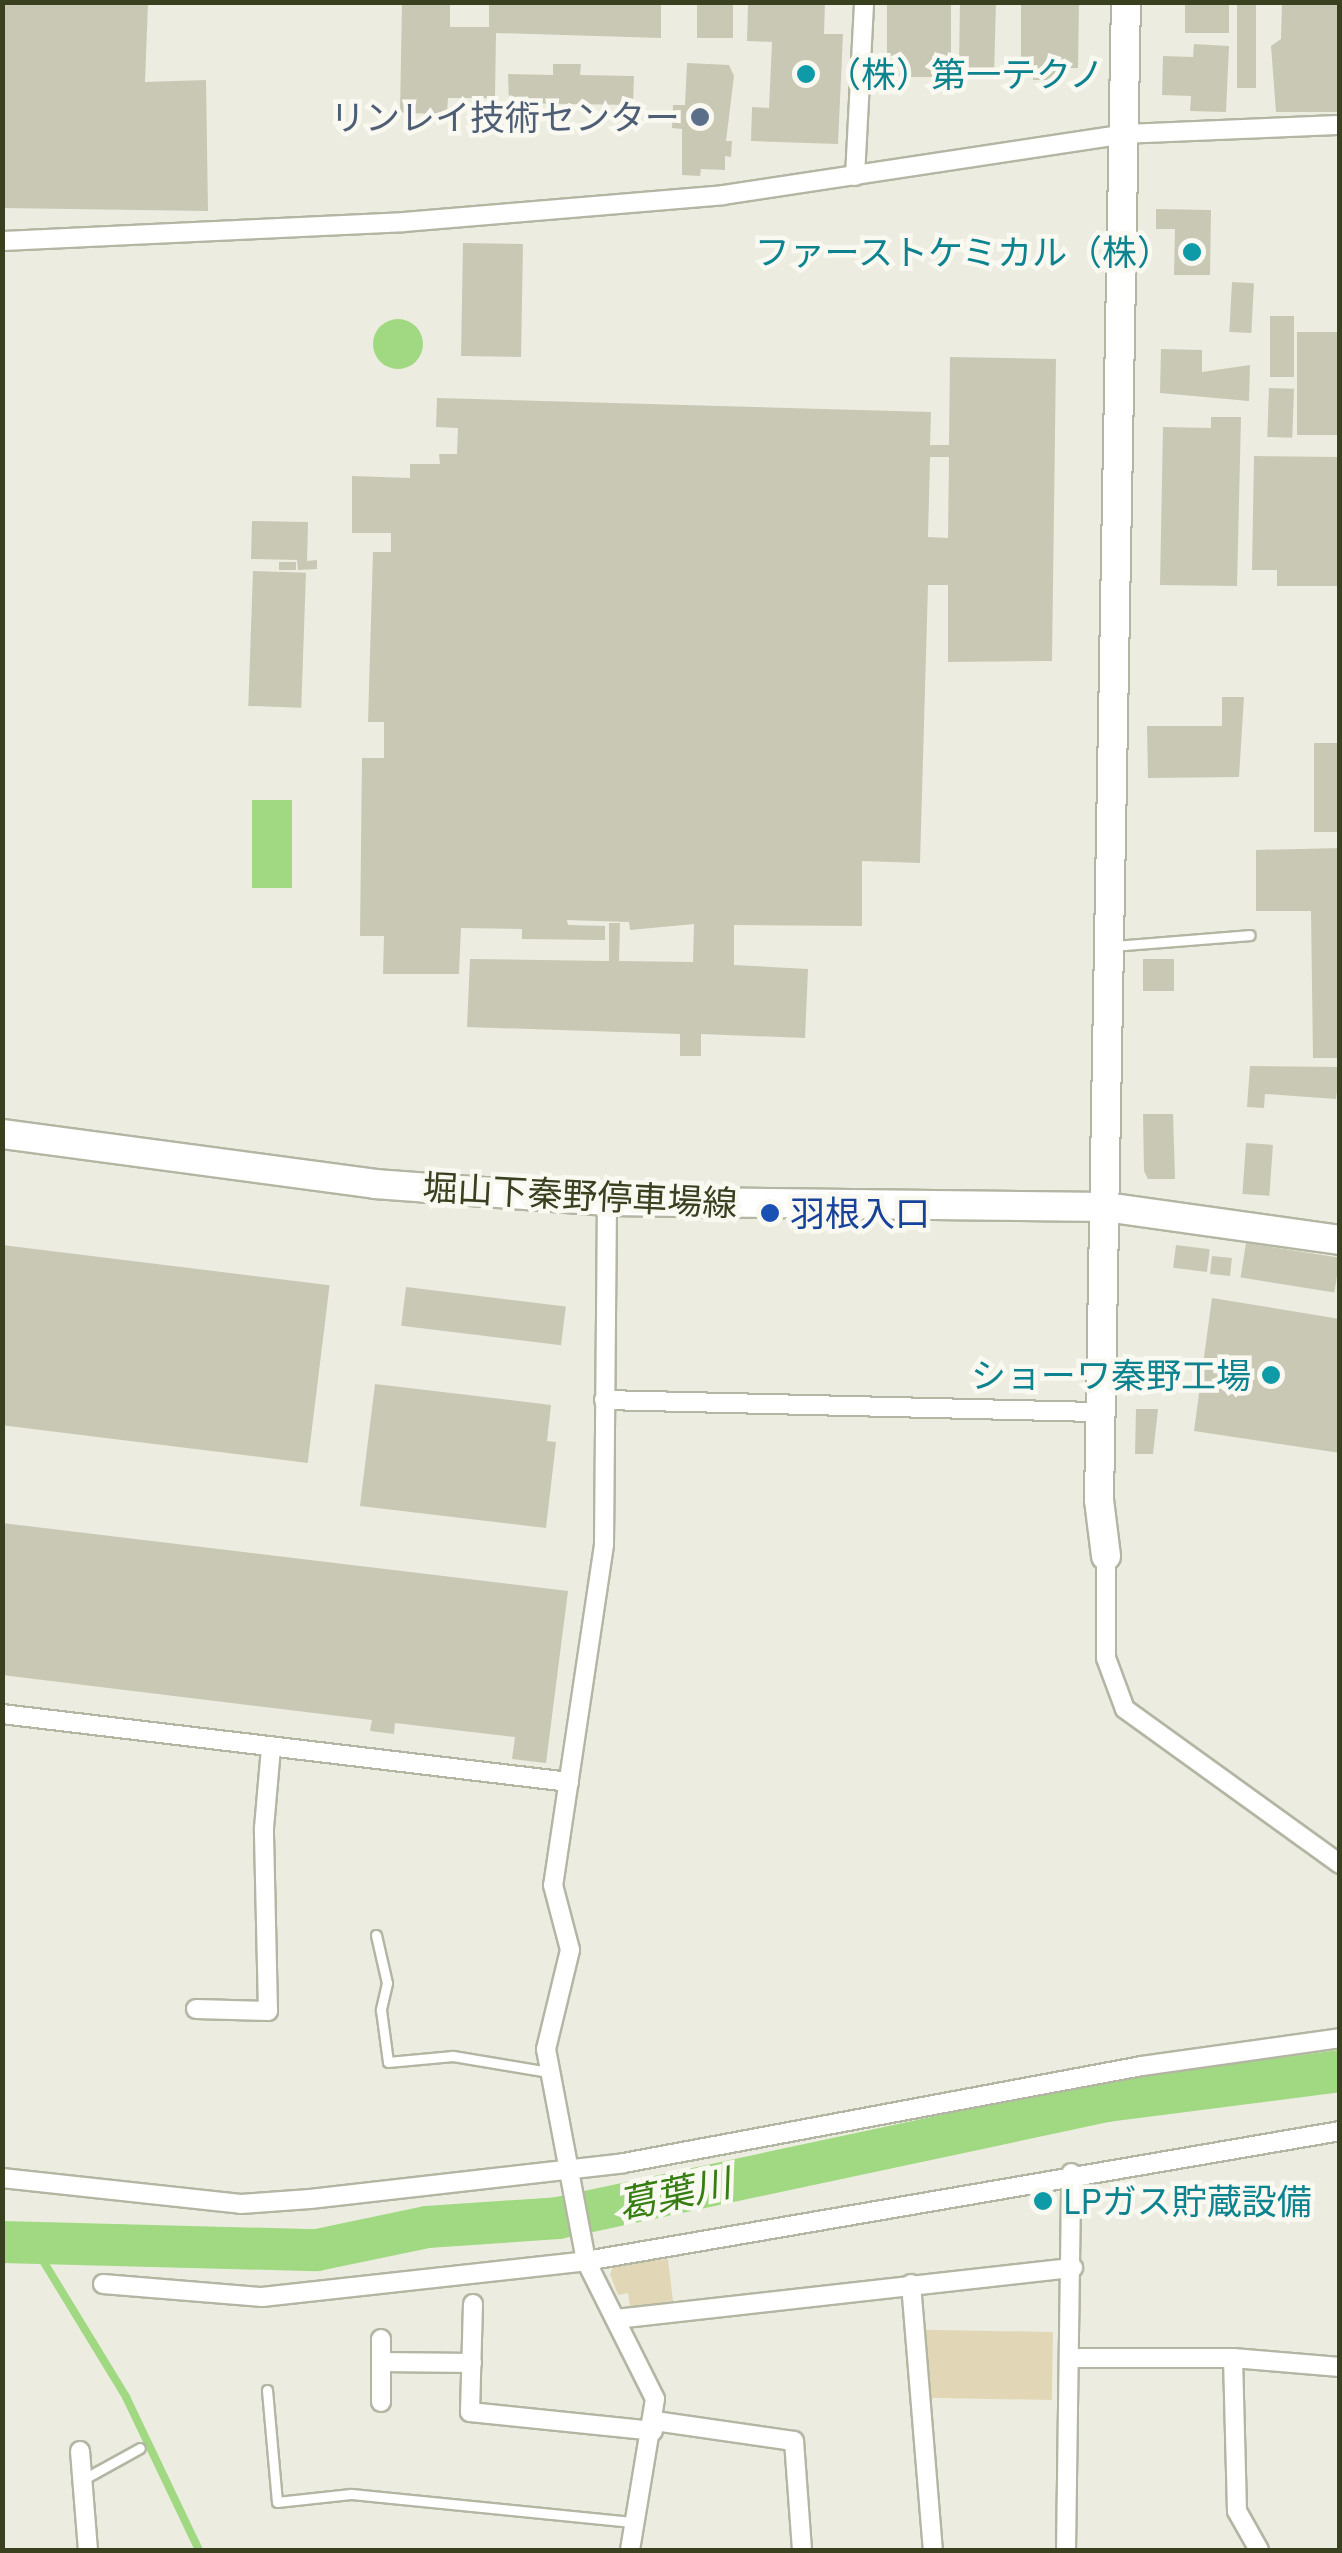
<!DOCTYPE html>
<meta charset="utf-8">
<style>
body{margin:0}
#map{position:relative;width:1342px;height:2553px;overflow:hidden;background:#ecede0;font-family:"IBM Plex Sans","Noto Sans JP",sans-serif}
div>[style]{position:absolute}
.green>*{inset:0;background:#e1d7b6;transform-origin:0 0}
.water>*{inset:0;background:#a0d981;transform-origin:0 0}
.round{border-radius:50%}
.stream>*{height:8px;margin:-4px;padding:0 4px;transform-origin:4px;border-radius:4px;background:#a0d981}
.river>*{height:42px;margin:-21px;padding:0 21px;transform-origin:21px;border-radius:21px;background:#a0d981}
.building>*{inset:0;background:#c8c8b5;transform-origin:0 0}
.roads{filter:drop-shadow(2px 0 #b2b6a2) drop-shadow(-2px 0 #b2b6a2) drop-shadow(0 2px #b2b6a2) drop-shadow(0 -2px #b2b6a2)}
.lane>*{height:9px;margin:-4.5px;padding:0 4.5px;transform-origin:4.5px;border-radius:4.5px;background:#fff}
.street>*{height:18px;margin:-9px;padding:0 9px;transform-origin:9px;border-radius:9px;background:#fff}
.secondary>*{height:28px;margin:-14px;padding:0 14px;transform-origin:14px;border-radius:14px;background:#fff}
.dots>*{width:28px;height:28px;translate:-50% -50%;box-sizing:border-box;border:5px solid #f9f9f1;border-radius:50%}
span{translate:-50% -50%;white-space:nowrap;text-align:center;line-height:1.15;-webkit-text-stroke:9px #f9f9f1;paint-order:stroke}
.culture-label{font-size:35px;color:#0d838f}
.left{translate:0 -50%;text-align:left}
.right{translate:-100% -50%;text-align:right}
.service-label{font-size:35px;color:#4e5e75}
.street-label{font-size:35px;color:#38401f}
.transit-label{font-size:35px;color:#164399}
.water-label{font-size:38px;color:#367d12;font-style:italic}
.frame{position:absolute;inset:0;border:5px solid #38401f;pointer-events:none}
</style>
<div id="map">
<div class="green">
<i style="clip-path:polygon(668px 2259px,673px 2301px,630px 2307px,628px 2293px,618px 2295px,610px 2274px,614px 2265px)"></i>
<i style="left:1053px;top:2332px;width:68px;height:128px;rotate:91deg"></i>
</div>
<div class="water">
<i class="round" style="left:373px;top:319px;width:50px;height:50px"></i>
<i style="left:252px;top:800px;width:40px;height:88px"></i>
</div>
<div class="stream">
<i style="left:34px;top:2246px;width:177px;rotate:58.6deg"></i>
<i style="left:126px;top:2397px;width:170px;rotate:64.5deg"></i>
</div>
<div class="river">
<i style="left:2px;top:2242px;width:315px;rotate:1.5deg"></i>
<i style="left:317px;top:2250px;width:112px;rotate:-11.8deg"></i>
<i style="left:427px;top:2227px;width:131px;rotate:-3.9deg"></i>
<i style="left:558px;top:2218px;width:561px;rotate:-12.03deg"></i>
<i style="left:1107px;top:2101px;width:235px;rotate:-7.3deg"></i>
</div>
<div class="building">
<i style="clip-path:polygon(2px 2px,148px 2px,145px 82px,206px 80px,208px 211px,2px 208px)"></i>
<i style="clip-path:polygon(402px 2px,450px 2px,450px 27px,489px 27px,489px 2px,661px 2px,661px 38px,496px 33px,495px 98px,448px 98px,447px 114px,400px 113px)"></i>
<i style="left:697px;top:2px;width:36px;height:36px"></i>
<i style="clip-path:polygon(748px 2px,825px 2px,824px 34px,843px 34px,838px 144px,751px 141px,752px 107px,769px 108px,772px 42px,747px 41px)"></i>
<i style="left:887px;top:2px;width:64px;height:75px"></i>
<i style="clip-path:polygon(960px 2px,996px 2px,994px 75px,959px 65px)"></i>
<i style="clip-path:polygon(1021px 2px,1079px 2px,1078px 68px,1064px 68px,1064px 80px,1033px 80px,1033px 67px,1021px 66px)"></i>
<i style="left:1185px;top:2px;width:44px;height:31px"></i>
<i style="left:1237px;top:2px;width:19px;height:86px"></i>
<i style="clip-path:polygon(1282px 2px,1340px 2px,1340px 112px,1276px 112px,1271px 46px,1281px 39px)"></i>
<i style="clip-path:polygon(1194px 44px,1229px 46px,1226px 112px,1190px 111px,1191px 96px,1162px 95px,1163px 56px,1193px 57px)"></i>
<i style="clip-path:polygon(687px 63px,729px 65px,734px 76px,726px 141px,732px 141px,731px 157px,725px 156px,725px 170px,701px 169px,700px 176px,682px 175px,682px 129px,672px 128px,673px 105px,685px 105px)"></i>
<i style="clip-path:polygon(553px 64px,581px 64px,580px 75px,634px 76px,633px 105px,509px 103px,508px 74px,553px 75px)"></i>
<i style="clip-path:polygon(1156px 209px,1211px 210px,1210px 275px,1174px 275px,1175px 229px,1156px 229px)"></i>
<i style="left:463px;top:243px;width:60px;height:113px;rotate:1deg"></i>
<i style="left:1232px;top:282px;width:22px;height:50px;rotate:3deg"></i>
<i style="left:1270px;top:316px;width:24px;height:61px"></i>
<i style="left:1340px;top:332px;width:103px;height:43px;rotate:90deg"></i>
<i style="clip-path:polygon(1161px 349px,1202px 350px,1202px 372px,1250px 365px,1249px 401px,1160px 393px)"></i>
<i style="clip-path:polygon(evenodd,950px 357px,1056px 359px,1052px 661px,948px 662px,948px 585px,928px 585px,920px 863px,862px 861px,862px 926px,734px 925px,734px 965px,808px 969px,805px 1038px,701px 1034px,701px 1056px,680px 1056px,680px 1034px,467px 1027px,470px 959px,609px 961px,609px 923px,620px 923px,619px 961px,693px 962px,694px 924px,630px 930px,629px 922px,567px 920px,568px 925px,605px 926px,605px 940px,522px 939px,522px 929px,461px 928px,459px 974px,383px 974px,384px 936px,360px 936px,362px 758px,384px 758px,384px 722px,368px 722px,373px 552px,391px 552px,391px 533px,352px 533px,352px 476px,410px 478px,410px 464px,440px 464px,439px 454px,457px 454px,458px 428px,436px 427px,437px 398px,931px 412px,930px 445px,949px 445px,950px 357px,930px 457px,949px 457px,948px 538px,928px 537px,930px 457px)"></i>
<i style="left:1269px;top:388px;width:25px;height:49px;rotate:2deg"></i>
<i style="clip-path:polygon(1211px 417px,1241px 417px,1237px 586px,1160px 585px,1163px 427px,1211px 428px)"></i>
<i style="clip-path:polygon(1254px 456px,1340px 457px,1340px 586px,1277px 586px,1277px 570px,1252px 570px)"></i>
<i style="clip-path:polygon(252px 521px,308px 522px,307px 561px,317px 560px,317px 569px,298px 570px,297px 560px,251px 559px)"></i>
<i style="left:279px;top:562px;width:17px;height:8px"></i>
<i style="left:253px;top:571px;width:53px;height:135px;rotate:2deg"></i>
<i style="clip-path:polygon(1222px 697px,1244px 697px,1239px 777px,1148px 778px,1147px 726px,1222px 726px)"></i>
<i style="left:1314px;top:743px;width:26px;height:89px"></i>
<i style="clip-path:polygon(1340px 848px,1340px 1058px,1313px 1058px,1311px 911px,1256px 911px,1256px 850px)"></i>
<i style="left:1143px;top:959px;width:31px;height:32px"></i>
<i style="clip-path:polygon(1250px 1066px,1340px 1067px,1336px 1099px,1265px 1094px,1264px 1108px,1247px 1107px)"></i>
<i style="clip-path:polygon(1143px 1114px,1173px 1114px,1175px 1179px,1148px 1179px,1144px 1171px)"></i>
<i style="left:1246px;top:1143px;width:27px;height:51px;rotate:4deg"></i>
<i style="left:1246px;top:1243px;width:95px;height:35px;rotate:9deg"></i>
<i style="left:2px;top:1245px;width:330px;height:179px;rotate:7deg"></i>
<i style="left:1176px;top:1245px;width:34px;height:23px;rotate:7deg"></i>
<i style="left:1212px;top:1256px;width:20px;height:18px;rotate:6deg"></i>
<i style="left:406px;top:1287px;width:161px;height:39px;rotate:7deg"></i>
<i style="clip-path:polygon(1212px 1298px,1340px 1319px,1340px 1453px,1194px 1431px)"></i>
<i style="clip-path:polygon(375px 1384px,551px 1405px,547px 1441px,556px 1442px,546px 1528px,360px 1506px)"></i>
<i style="clip-path:polygon(1136px 1409px,1158px 1409px,1153px 1454px,1135px 1454px)"></i>
<i style="clip-path:polygon(2px 1523px,568px 1591px,546px 1763px,512px 1759px,515px 1737px,395px 1723px,394px 1734px,370px 1731px,372px 1720px,2px 1675px)"></i>
<i style="left:1051px;top:2191px;width:18px;height:19px;rotate:84deg"></i>
</div>
<div class="roads">
<div class="lane">
<i style="left:1113px;top:946px;width:137px;rotate:-4.6deg"></i>
<i style="left:376px;top:1935px;width:49px;rotate:77.1deg"></i>
<i style="left:387px;top:1983px;width:28px;rotate:103deg"></i>
<i style="left:381px;top:2010px;width:52px;rotate:82.3deg"></i>
<i style="left:388px;top:2062px;width:65px;rotate:-5.3deg"></i>
<i style="left:453px;top:2056px;width:97px;rotate:9.5deg"></i>
<i style="left:267px;top:2390px;width:112px;rotate:84.9deg"></i>
<i style="left:277px;top:2502px;width:74px;rotate:-6.2deg"></i>
<i style="left:351px;top:2494px;width:283px;rotate:5.7deg"></i>
<i style="left:82px;top:2480px;width:66px;rotate:-28.9deg"></i>
</div>
<div class="street">
<i style="left:855px;top:176px;width:174px;rotate:-87deg"></i>
<i style="left:2px;top:241px;width:402px;rotate:-2.7deg"></i>
<i style="left:404px;top:222px;width:320px;rotate:-4.8deg"></i>
<i style="left:723px;top:195px;width:406px;rotate:-8.6deg"></i>
<i style="left:1124px;top:134px;width:216px;rotate:-2.4deg"></i>
<i style="left:607px;top:1201px;width:344px;rotate:90.5deg"></i>
<i style="left:604px;top:1545px;width:344px;rotate:98.5deg"></i>
<i style="left:553px;top:1885px;width:67px;rotate:75.3deg"></i>
<i style="left:570px;top:1950px;width:102px;rotate:103.6deg"></i>
<i style="left:546px;top:2049px;width:216px;rotate:79.3deg"></i>
<i style="left:586px;top:2261px;width:154px;rotate:63.4deg"></i>
<i style="left:655px;top:2399px;width:153px;rotate:99.4deg"></i>
<i style="left:604px;top:1400px;width:498px;rotate:1.4deg"></i>
<i style="left:1106px;top:1556px;width:102px;rotate:90deg"></i>
<i style="left:1106px;top:1658px;width:54px;rotate:69.6deg"></i>
<i style="left:1125px;top:1709px;width:265px;rotate:35.8deg"></i>
<i style="left:2px;top:1714px;width:571px;rotate:6.84deg"></i>
<i style="left:196px;top:2009px;width:72px;rotate:1.6deg"></i>
<i style="left:268px;top:2011px;width:183px;rotate:-91.3deg"></i>
<i style="left:264px;top:1828px;width:80px;rotate:-85deg"></i>
<i style="left:2px;top:2178px;width:240px;rotate:6.2deg"></i>
<i style="left:241px;top:2204px;width:69px;rotate:-4.1deg"></i>
<i style="left:310px;top:2199px;width:316px;rotate:-6.5deg"></i>
<i style="left:624px;top:2163px;width:527px;rotate:-10.61deg"></i>
<i style="left:1142px;top:2066px;width:200px;rotate:-8deg"></i>
<i style="left:103px;top:2284px;width:160px;rotate:4.7deg"></i>
<i style="left:262px;top:2297px;width:326px;rotate:-6.3deg"></i>
<i style="left:586px;top:2261px;width:765px;rotate:-9.78deg"></i>
<i style="left:911px;top:2284px;width:267px;rotate:85.3deg"></i>
<i style="left:473px;top:2304px;width:108px;rotate:91.6deg"></i>
<i style="left:470px;top:2412px;width:184px;rotate:5.9deg"></i>
<i style="left:616px;top:2319px;width:460px;rotate:-6.4deg"></i>
<i style="left:381px;top:2339px;width:63px;rotate:90deg"></i>
<i style="left:1072px;top:2358px;width:161px"></i>
<i style="left:1233px;top:2358px;width:107px;rotate:4.8deg"></i>
<i style="left:1233px;top:2358px;width:153px;rotate:88.5deg"></i>
<i style="left:1237px;top:2511px;width:45px;rotate:60.6deg"></i>
<i style="left:381px;top:2362px;width:91px;rotate:0.6deg"></i>
<i style="left:655px;top:2421px;width:140px;rotate:8.2deg"></i>
<i style="left:794px;top:2441px;width:109px;rotate:85.8deg"></i>
<i style="left:80px;top:2451px;width:99px;rotate:85.4deg"></i>
<i style="left:1066px;top:2550px;width:377px;rotate:-89.2deg"></i>
</div>
<div class="secondary">
<i style="left:2px;top:1134px;width:376px;rotate:7.6deg"></i>
<i style="left:375px;top:1184px;width:233px;rotate:4.2deg"></i>
<i style="left:607px;top:1201px;width:499px;rotate:0.7deg"></i>
<i style="left:1106px;top:1207px;width:236px;rotate:8deg"></i>
<i style="left:1106px;top:1556px;width:56px;rotate:-97.1deg"></i>
<i style="left:1099px;top:1500px;width:1498px;rotate:-88.97deg"></i>
</div>
</div>
<div class="dots">
<i style="left:806px;top:74px;background:#0f9aa8"></i>
<i style="left:700px;top:117px;background:#5c6f8a"></i>
<i style="left:1192px;top:252px;background:#0f9aa8"></i>
<i style="left:770px;top:1213px;background:#1a4fb4"></i>
<i style="left:1271px;top:1375px;background:#0f9aa8"></i>
<i style="left:1043px;top:2201px;background:#0f9aa8"></i>
</div>
<div class="culture-label">
<span class="left" style="left:826px;top:74px">（株）第一テクノ</span>
<span class="right" style="left:1172px;top:252px">ファーストケミカル（株）</span>
<span class="right" style="left:1251px;top:1375px">ショーワ秦野工場</span>
<span class="left" style="left:1063px;top:2201px">LPガス貯蔵設備</span>
</div>
<div class="service-label">
<span class="right" style="left:680px;top:117px">リンレイ技術センター</span>
</div>
<div class="street-label">
<span style="left:580px;top:1195px;rotate:3deg">堀山下秦野停車場線</span>
</div>
<div class="transit-label">
<span class="left" style="left:790px;top:1213px">羽根入口</span>
</div>
<div class="water-label">
<span style="left:674px;top:2193px;rotate:-12deg">葛葉川</span>
</div>
<div class="frame"></div>
</div>
